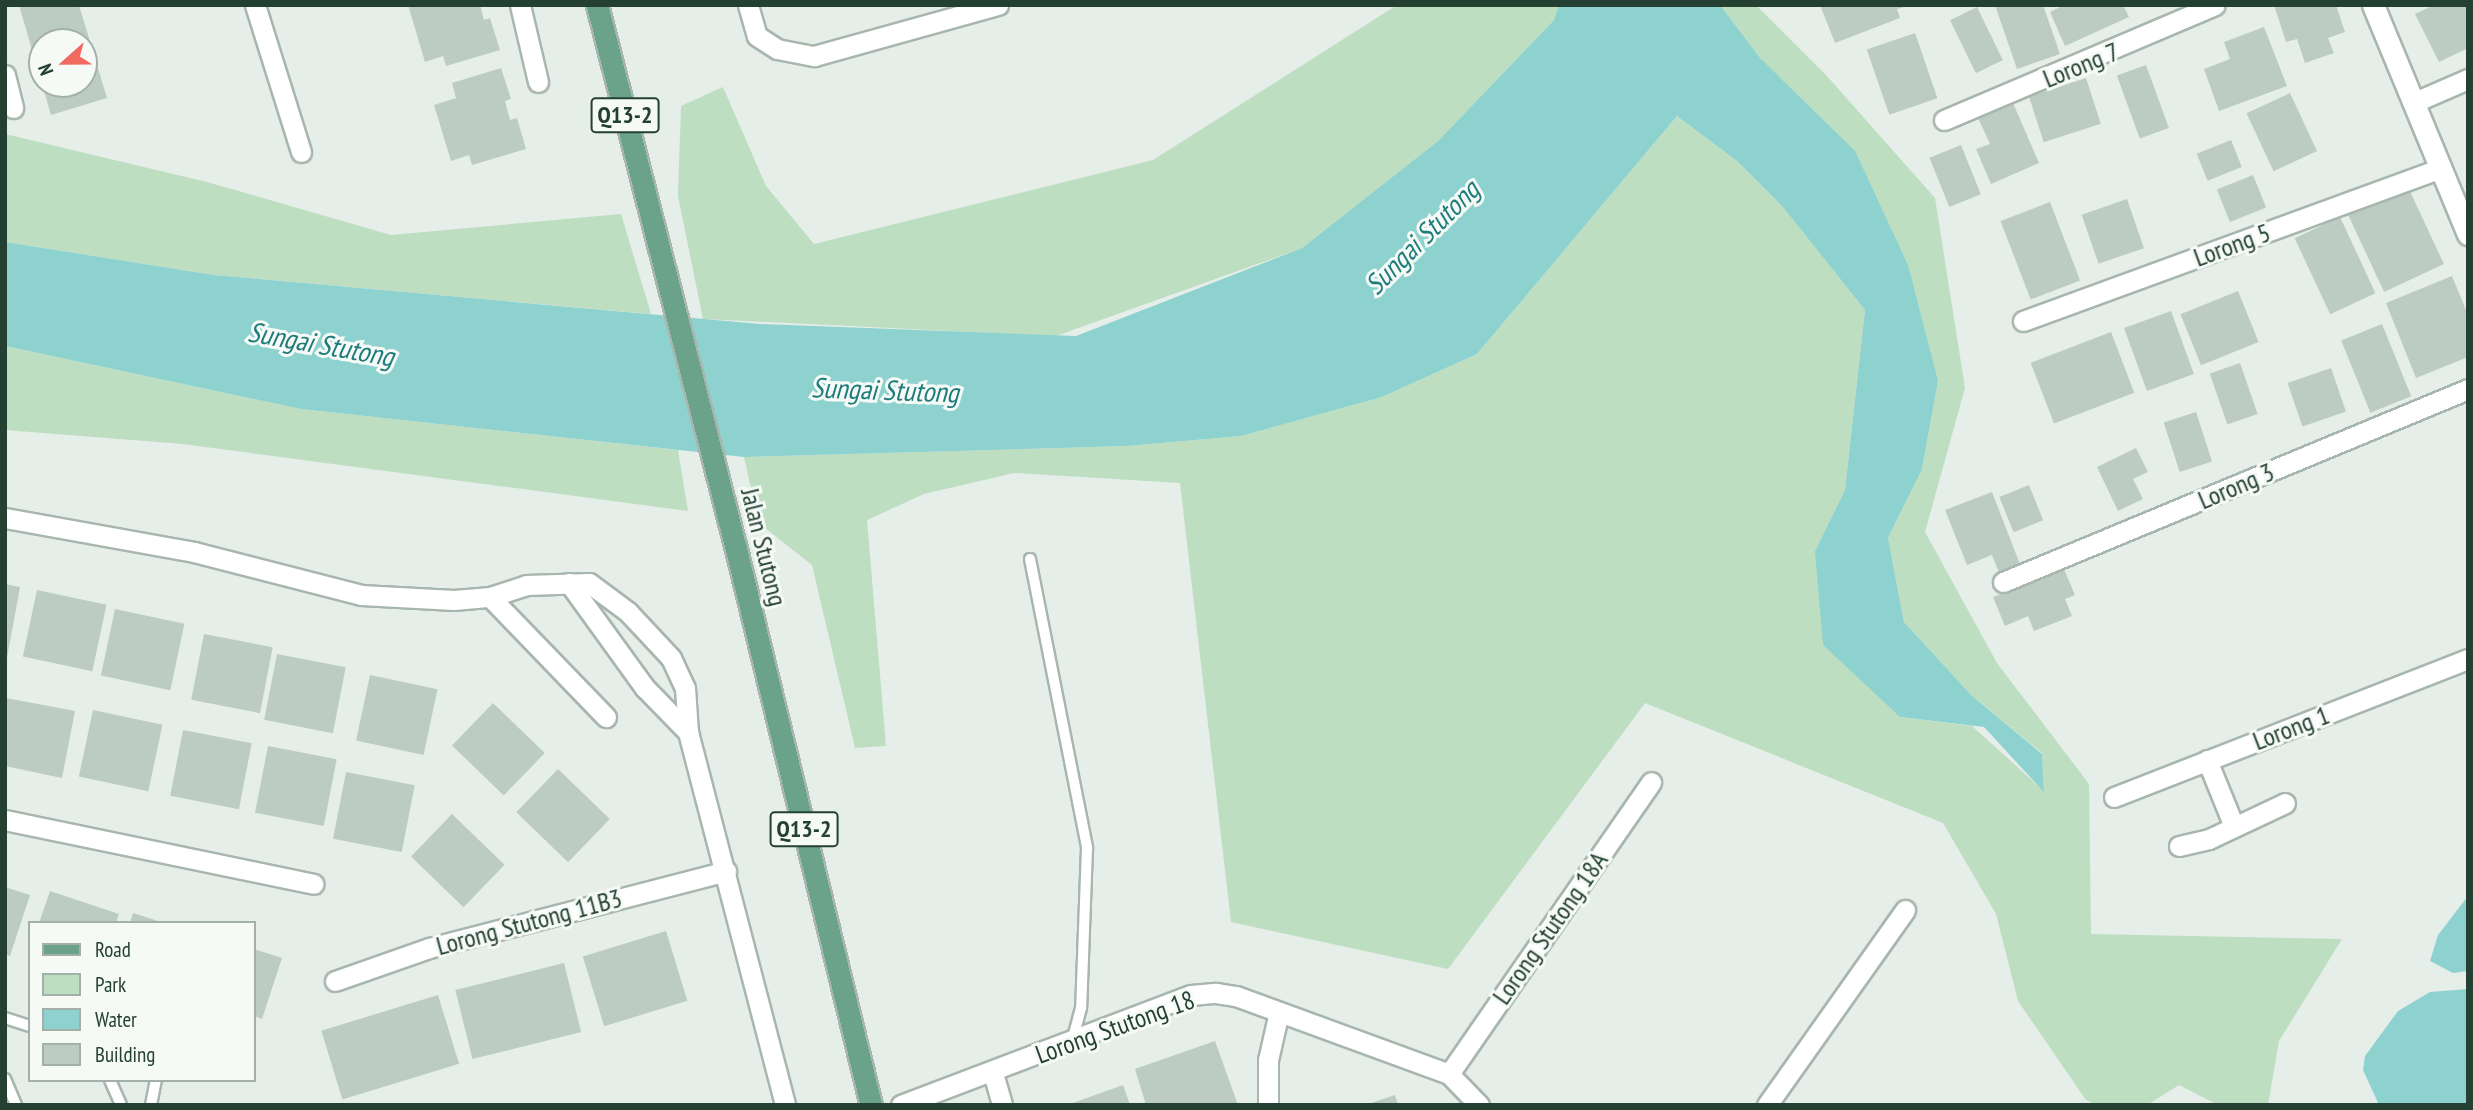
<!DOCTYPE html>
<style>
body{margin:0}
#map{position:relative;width:2473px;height:1110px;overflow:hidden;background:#e5eee8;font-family:"PT Sans Narrow",sans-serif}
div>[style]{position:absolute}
.green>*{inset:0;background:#bedec1}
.water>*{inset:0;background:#8ed2d0}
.building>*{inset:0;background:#bdccc3;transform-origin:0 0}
.roads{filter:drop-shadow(2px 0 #a7b6ae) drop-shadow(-2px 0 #a7b6ae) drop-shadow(0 2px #a7b6ae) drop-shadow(0 -2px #a7b6ae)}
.lane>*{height:10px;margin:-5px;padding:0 5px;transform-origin:5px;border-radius:5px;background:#fff}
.street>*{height:19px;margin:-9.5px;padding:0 9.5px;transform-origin:9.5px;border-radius:9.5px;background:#fff}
.secondary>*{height:21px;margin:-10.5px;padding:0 10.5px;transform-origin:10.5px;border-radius:10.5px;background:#fff}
.primary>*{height:21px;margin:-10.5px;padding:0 10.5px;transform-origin:10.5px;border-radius:10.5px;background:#6aa38a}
span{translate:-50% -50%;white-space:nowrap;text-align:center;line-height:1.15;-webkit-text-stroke:6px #f6faf7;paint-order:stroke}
.shield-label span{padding:2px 5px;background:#f6faf7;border:2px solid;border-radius:5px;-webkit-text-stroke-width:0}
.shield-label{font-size:24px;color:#244033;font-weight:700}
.street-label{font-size:26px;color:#244033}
.water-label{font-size:28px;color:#1e7c7b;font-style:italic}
.frame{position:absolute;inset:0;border:7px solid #244033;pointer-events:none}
.legend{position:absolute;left:28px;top:921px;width:228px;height:161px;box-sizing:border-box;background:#f6faf7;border:2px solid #a2b0a9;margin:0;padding:9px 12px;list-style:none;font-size:21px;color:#244033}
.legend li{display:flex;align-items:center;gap:14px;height:35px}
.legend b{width:35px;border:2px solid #a2b0a9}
.north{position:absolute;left:28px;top:28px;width:70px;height:70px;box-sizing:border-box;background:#f6faf7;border:2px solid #a2b0a9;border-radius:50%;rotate:249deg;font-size:19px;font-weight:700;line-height:28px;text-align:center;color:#244033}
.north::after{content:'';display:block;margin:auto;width:24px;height:32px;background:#f16a60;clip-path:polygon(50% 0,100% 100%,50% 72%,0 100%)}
</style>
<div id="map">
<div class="green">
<i style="clip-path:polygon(1397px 5px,1559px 5px,1554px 20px,1438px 141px,1302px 248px,1056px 336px,703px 319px,678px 196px,681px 106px,723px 87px,766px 186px,814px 244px,1153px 160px)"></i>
<i style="clip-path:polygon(1720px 5px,1756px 5px,1826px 75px,1935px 198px,1965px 388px,1925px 532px,1997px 663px,2089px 784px,2091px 934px,2342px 939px,2279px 1041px,2268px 1105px,2218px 1105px,2179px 1085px,2147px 1105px,2097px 1105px,2086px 1100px,2018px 1001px,1996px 914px,1943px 823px,1645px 703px,1448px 969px,1231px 922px,1180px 483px,1014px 473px,924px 494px,867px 520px,886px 746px,855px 748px,812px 565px,759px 523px,744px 457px,1127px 446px,1241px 436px,1382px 397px,1477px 354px,1677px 116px,1737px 161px,1782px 206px,1865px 310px,1845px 490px,1815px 551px,1900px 717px,1972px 726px,2044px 791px,2042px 753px,1972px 696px,1904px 622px,1888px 538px,1922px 469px,1938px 381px,1761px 59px)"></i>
<i style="clip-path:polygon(5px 134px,207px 182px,391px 235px,621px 214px,651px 314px,214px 275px,5px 242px)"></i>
<i style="clip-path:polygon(5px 346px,301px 409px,678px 450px,688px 511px,183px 444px,5px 430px)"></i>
</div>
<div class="water">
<i style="clip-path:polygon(1559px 5px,1720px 5px,1761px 59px,1855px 151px,1908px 265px,1938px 381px,1922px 469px,1888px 538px,1904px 622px,1972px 696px,2042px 754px,2044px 792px,1984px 727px,1900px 717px,1823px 645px,1815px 551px,1845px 490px,1865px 310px,1782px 206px,1737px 161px,1677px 116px,1477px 354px,1382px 397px,1241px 436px,1127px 446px,744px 457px,301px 409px,5px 346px,5px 242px,214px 275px,760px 324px,1076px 336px,1302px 248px,1438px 141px,1554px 20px)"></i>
<i style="clip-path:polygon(2468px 896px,2468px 971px,2453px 973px,2430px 961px,2438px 935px)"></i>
<i style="clip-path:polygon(2468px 989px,2468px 1105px,2379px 1105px,2363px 1070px,2365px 1056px,2398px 1011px,2430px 992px)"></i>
</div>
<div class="building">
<i style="clip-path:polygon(19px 5px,79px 5px,107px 98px,51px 115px,42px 84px,84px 84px,84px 42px,42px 42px,41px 81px)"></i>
<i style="clip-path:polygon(408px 5px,480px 5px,484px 20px,490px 18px,500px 50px,446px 66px,443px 56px,425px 62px)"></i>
<i style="clip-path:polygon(1820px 5px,1908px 5px,1908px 6px,1897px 9px,1900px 18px,1835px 43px)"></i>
<i style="clip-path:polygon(1995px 5px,2043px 5px,2060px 54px,2017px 69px)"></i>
<i style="clip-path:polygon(2064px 5px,2123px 5px,2129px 17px,2065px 46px,2050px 12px)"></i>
<i style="clip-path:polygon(2274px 5px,2336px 5px,2345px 32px,2328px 38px,2334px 53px,2305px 63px,2297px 39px,2286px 42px)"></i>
<i style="clip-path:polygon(2434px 5px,2468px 5px,2468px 48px,2439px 62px,2415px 14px)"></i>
<i style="left:1977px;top:7px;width:59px;height:30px;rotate:64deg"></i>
<i style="clip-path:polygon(2264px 27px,2287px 86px,2219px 111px,2204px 69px,2230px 59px,2224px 42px)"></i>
<i style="left:1915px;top:33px;width:69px;height:51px;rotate:71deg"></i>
<i style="left:2146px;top:65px;width:67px;height:31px;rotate:70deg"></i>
<i style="clip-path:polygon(501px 68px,511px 99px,505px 101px,510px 120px,517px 118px,526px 149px,472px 165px,469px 155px,451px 161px,434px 105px,456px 98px,452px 83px)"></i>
<i style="left:2086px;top:78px;width:48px;height:60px;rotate:72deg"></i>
<i style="left:2290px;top:93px;width:64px;height:48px;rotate:65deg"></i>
<i style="clip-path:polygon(2013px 103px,2039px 163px,1991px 184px,1976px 149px,1990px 144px,1978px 118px)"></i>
<i style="left:2231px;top:140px;width:29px;height:37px;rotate:68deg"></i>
<i style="left:1961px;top:145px;width:53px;height:34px;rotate:68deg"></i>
<i style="left:2253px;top:175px;width:35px;height:39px;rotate:68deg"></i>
<i style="left:2408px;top:187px;width:85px;height:66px;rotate:65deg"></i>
<i style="left:2127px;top:199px;width:52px;height:48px;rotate:71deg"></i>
<i style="left:2050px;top:202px;width:84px;height:53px;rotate:69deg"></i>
<i style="left:2340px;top:217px;width:84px;height:50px;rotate:65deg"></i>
<i style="clip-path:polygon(2452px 276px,2468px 315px,2468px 357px,2416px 378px,2386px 303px)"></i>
<i style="left:2238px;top:291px;width:55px;height:62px;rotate:68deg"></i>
<i style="left:2171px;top:311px;width:67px;height:50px;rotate:70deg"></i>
<i style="left:2382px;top:324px;width:78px;height:44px;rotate:68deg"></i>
<i style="left:2111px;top:332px;width:65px;height:86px;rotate:69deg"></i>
<i style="left:2240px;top:363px;width:54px;height:32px;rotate:71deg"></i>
<i style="left:2331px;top:368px;width:46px;height:46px;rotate:71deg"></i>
<i style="left:2196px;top:412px;width:52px;height:34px;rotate:72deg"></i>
<i style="clip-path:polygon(2136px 448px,2148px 472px,2133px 479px,2143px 499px,2118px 511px,2097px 467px)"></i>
<i style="left:2029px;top:485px;width:38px;height:32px;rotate:68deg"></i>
<i style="clip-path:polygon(1992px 492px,2023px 572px,2002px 580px,1992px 555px,1967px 565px,1945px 510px)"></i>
<i style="clip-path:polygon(2064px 569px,2075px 595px,2065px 599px,2072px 616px,2034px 631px,2028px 616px,2005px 626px,1993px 597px)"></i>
<i style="clip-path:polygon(5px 584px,20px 587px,7px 658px,5px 658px)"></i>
<i style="left:37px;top:590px;width:71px;height:68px;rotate:12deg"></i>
<i style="left:115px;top:609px;width:71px;height:68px;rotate:12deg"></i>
<i style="left:204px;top:634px;width:70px;height:67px;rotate:11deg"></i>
<i style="left:277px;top:654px;width:70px;height:67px;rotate:11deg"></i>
<i style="left:370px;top:675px;width:69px;height:67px;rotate:12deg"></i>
<i style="clip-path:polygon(6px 698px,75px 711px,62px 778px,5px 766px)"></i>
<i style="left:493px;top:703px;width:72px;height:59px;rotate:44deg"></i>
<i style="left:93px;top:710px;width:71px;height:68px;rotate:12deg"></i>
<i style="left:183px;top:730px;width:70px;height:67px;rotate:11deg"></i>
<i style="left:268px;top:746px;width:70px;height:68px;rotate:11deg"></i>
<i style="left:558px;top:769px;width:72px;height:60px;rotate:44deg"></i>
<i style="left:346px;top:772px;width:70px;height:68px;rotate:11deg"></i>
<i style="left:452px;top:814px;width:73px;height:59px;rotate:44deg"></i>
<i style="clip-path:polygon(5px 887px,30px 895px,10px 956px,5px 954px)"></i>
<i style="clip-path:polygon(50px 891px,119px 914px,116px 923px,39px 923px)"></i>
<i style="clip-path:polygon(133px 913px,161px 922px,161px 923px,130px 923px)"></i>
<i style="left:666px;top:931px;width:73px;height:87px;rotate:73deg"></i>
<i style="clip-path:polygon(254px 949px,282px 958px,262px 1019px,254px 1016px)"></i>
<i style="left:564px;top:963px;width:71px;height:112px;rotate:76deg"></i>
<i style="left:438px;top:995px;width:72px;height:122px;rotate:73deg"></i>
<i style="clip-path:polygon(1215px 1041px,1238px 1105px,1146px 1105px,1135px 1069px)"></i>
<i style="clip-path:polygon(1123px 1085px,1130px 1105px,1070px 1105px,1070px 1104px)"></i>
<i style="clip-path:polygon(1395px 1095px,1398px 1105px,1368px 1105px,1368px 1104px)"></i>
</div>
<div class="roads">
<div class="lane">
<i style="left:1030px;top:559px;width:295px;rotate:78.8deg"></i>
<i style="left:1087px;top:848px;width:160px;rotate:92.1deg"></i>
<i style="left:1081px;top:1008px;width:34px;rotate:105deg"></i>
<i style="left:5px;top:1018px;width:26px;rotate:18deg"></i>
<i style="left:5px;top:1079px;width:28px;rotate:67deg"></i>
<i style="left:110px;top:1080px;width:27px;rotate:66deg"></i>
<i style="left:151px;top:1105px;width:25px;rotate:-79deg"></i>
</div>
<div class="street">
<i style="left:255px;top:5px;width:154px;rotate:72.6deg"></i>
<i style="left:520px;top:5px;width:79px;rotate:76.8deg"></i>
<i style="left:748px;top:5px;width:32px;rotate:74deg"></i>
<i style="left:757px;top:36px;width:24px;rotate:33deg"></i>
<i style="left:777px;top:49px;width:38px;rotate:11deg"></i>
<i style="left:814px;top:56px;width:191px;rotate:-15.5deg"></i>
<i style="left:5px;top:75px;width:34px;rotate:76deg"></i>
<i style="left:2415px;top:102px;width:58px;rotate:-23.5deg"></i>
<i style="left:1944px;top:120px;width:294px;rotate:-23deg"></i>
<i style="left:2023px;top:321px;width:445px;rotate:-20.1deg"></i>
<i style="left:5px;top:518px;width:192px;rotate:10.2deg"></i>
<i style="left:194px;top:552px;width:172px;rotate:14.4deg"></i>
<i style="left:361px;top:595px;width:93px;rotate:3.1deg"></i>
<i style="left:454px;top:600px;width:36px;rotate:-5deg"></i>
<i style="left:490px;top:597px;width:38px;rotate:-18deg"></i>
<i style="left:526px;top:585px;width:63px;rotate:-1.8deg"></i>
<i style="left:589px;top:583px;width:49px;rotate:36.6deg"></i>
<i style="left:628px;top:612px;width:63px;rotate:46.9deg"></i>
<i style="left:671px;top:658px;width:33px;rotate:65deg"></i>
<i style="left:685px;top:688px;width:44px;rotate:86.1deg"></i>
<i style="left:688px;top:732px;width:385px;rotate:75.4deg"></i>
<i style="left:2003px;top:582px;width:503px;rotate:-22.54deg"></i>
<i style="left:569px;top:583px;width:130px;rotate:54.1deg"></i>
<i style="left:645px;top:688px;width:62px;rotate:45.7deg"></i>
<i style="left:490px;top:597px;width:167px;rotate:46deg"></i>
<i style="left:2207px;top:760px;width:69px;rotate:67.9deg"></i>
<i style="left:2114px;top:797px;width:380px;rotate:-21.3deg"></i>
<i style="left:5px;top:820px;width:315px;rotate:11.7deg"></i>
<i style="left:2179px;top:846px;width:31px;rotate:-13deg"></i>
<i style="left:2209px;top:839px;width:84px;rotate:-25.3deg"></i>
<i style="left:335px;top:981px;width:100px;rotate:-19.3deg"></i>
<i style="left:429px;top:948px;width:307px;rotate:-14.5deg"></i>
<i style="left:993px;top:1073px;width:33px;rotate:74deg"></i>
<i style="left:1449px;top:1074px;width:355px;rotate:-55.3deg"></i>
<i style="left:901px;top:1105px;width:310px;rotate:-20.8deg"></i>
<i style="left:1191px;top:995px;width:25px;rotate:-5deg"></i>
<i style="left:1216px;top:993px;width:20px;rotate:9deg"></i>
<i style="left:1236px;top:996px;width:227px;rotate:20.1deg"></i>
<i style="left:1449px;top:1074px;width:43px;rotate:45.9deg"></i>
<i style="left:1268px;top:1105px;width:45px;rotate:-90deg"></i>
<i style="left:1268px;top:1060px;width:49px;rotate:-77.1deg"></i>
<i style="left:1767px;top:1105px;width:239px;rotate:-54.7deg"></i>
</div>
<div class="secondary">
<i style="left:2373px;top:5px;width:248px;rotate:67.5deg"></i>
</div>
<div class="primary">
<i style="left:597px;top:5px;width:566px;rotate:75.67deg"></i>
<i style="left:737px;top:553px;width:568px;rotate:76.36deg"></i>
</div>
</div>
<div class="shield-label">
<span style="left:625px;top:115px">Q13-2</span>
<span style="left:804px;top:829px">Q13-2</span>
</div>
<div class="street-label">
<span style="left:2081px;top:65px;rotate:-22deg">Lorong 7</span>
<span style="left:2232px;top:245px;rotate:-20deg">Lorong 5</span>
<span style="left:2236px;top:486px;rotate:-23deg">Lorong 3</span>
<span style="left:764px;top:547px;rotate:76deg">Jalan Stutong</span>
<span style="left:2291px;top:728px;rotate:-21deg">Lorong 1</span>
<span style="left:529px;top:922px;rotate:-15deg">Lorong Stutong 11B3</span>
<span style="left:1550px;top:928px;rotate:-55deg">Lorong Stutong 18A</span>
<span style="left:1115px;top:1027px;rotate:-20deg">Lorong Stutong 18</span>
</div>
<div class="water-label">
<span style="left:1422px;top:237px;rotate:-45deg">Sungai Stutong</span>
<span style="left:321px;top:344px;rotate:10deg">Sungai Stutong</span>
<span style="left:885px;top:390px;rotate:2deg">Sungai Stutong</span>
</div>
<div class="frame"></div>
<ul class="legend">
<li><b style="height:9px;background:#6aa38a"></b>Road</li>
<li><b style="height:19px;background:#bedec1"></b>Park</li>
<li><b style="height:19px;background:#8ed2d0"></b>Water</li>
<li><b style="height:19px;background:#bdccc3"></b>Building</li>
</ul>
<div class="north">N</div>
</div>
